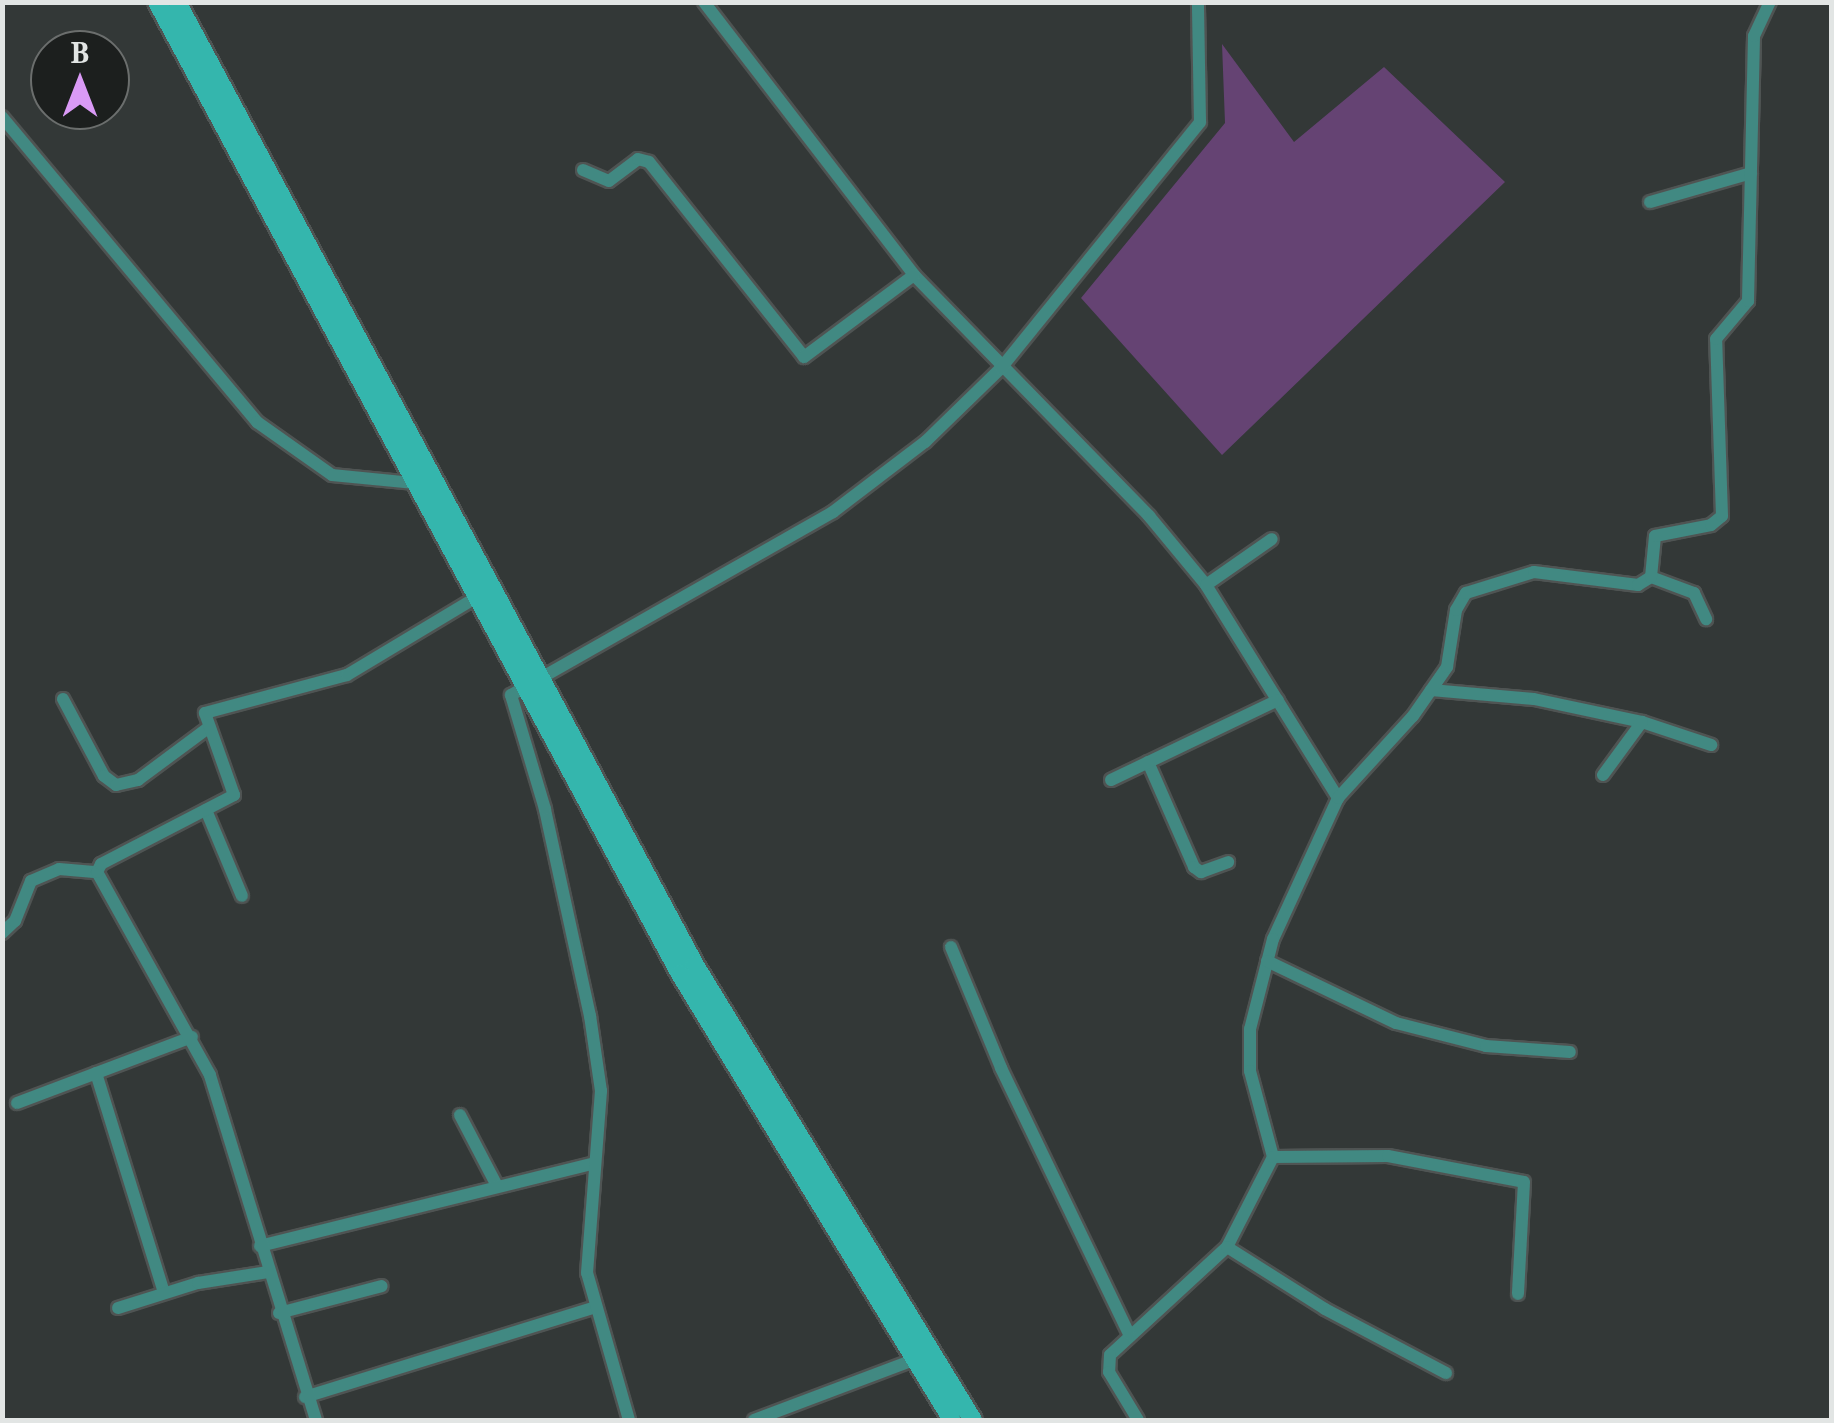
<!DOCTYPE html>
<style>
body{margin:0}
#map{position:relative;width:1834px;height:1423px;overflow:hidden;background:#333837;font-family:"Noto Serif",serif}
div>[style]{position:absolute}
.green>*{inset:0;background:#654373}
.roads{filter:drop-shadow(2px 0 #4f5453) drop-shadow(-2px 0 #4f5453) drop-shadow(0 2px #4f5453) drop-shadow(0 -2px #4f5453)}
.street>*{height:12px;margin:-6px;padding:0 6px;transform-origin:6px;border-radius:6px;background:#418982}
.secondary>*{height:18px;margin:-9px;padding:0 9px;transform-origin:9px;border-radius:9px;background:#34b6ad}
span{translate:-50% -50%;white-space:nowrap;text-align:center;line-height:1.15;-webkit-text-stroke:10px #1c1f1e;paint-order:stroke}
.frame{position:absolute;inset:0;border:5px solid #e2e5e4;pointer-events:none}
.north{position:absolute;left:30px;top:30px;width:100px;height:100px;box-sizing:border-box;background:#1c1f1e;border:2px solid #6b6e6d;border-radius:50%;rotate:0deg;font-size:28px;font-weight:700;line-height:40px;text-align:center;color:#e2e5e4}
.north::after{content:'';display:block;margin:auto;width:35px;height:45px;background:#da9af6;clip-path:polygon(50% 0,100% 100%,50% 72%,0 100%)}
</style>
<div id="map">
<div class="green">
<i style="clip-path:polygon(1222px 44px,1294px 142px,1384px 67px,1505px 182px,1222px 455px,1081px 298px,1225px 123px)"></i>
</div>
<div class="roads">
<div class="street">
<i style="left:704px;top:2px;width:344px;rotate:52.4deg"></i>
<i style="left:914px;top:275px;width:337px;rotate:45.7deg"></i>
<i style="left:1149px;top:516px;width:89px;rotate:50.4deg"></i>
<i style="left:1206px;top:585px;width:251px;rotate:58.2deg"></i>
<i style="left:1338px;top:798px;width:155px;rotate:114.7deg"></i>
<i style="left:1273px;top:939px;width:93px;rotate:104.3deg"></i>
<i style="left:1250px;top:1029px;width:42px;rotate:90deg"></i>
<i style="left:1250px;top:1071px;width:89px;rotate:75deg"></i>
<i style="left:1273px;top:1157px;width:101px;rotate:117.1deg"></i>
<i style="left:1227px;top:1247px;width:159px;rotate:137.3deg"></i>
<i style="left:1110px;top:1355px;width:17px;rotate:93deg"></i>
<i style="left:1109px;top:1372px;width:56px;rotate:58.9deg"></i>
<i style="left:2px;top:117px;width:398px;rotate:50.1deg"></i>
<i style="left:257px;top:422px;width:92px;rotate:35.2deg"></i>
<i style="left:332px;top:475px;width:91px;rotate:5.6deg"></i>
<i style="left:583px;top:170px;width:28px;rotate:23deg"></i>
<i style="left:609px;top:181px;width:36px;rotate:-37deg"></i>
<i style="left:638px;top:159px;width:11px;rotate:15deg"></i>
<i style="left:649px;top:162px;width:249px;rotate:51.5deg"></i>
<i style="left:804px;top:357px;width:137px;rotate:-36.7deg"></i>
<i style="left:1650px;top:202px;width:105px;rotate:-16deg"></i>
<i style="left:1651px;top:577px;width:46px;rotate:20.4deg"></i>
<i style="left:1694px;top:593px;width:29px;rotate:65deg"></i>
<i style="left:1206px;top:585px;width:80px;rotate:-34.9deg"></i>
<i style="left:1431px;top:690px;width:103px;rotate:5deg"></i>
<i style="left:1534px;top:699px;width:110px;rotate:12deg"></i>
<i style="left:1642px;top:722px;width:73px;rotate:18.4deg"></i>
<i style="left:63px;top:699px;width:87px;rotate:62deg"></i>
<i style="left:104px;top:776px;width:15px;rotate:37deg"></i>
<i style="left:116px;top:785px;width:23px;rotate:-13deg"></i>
<i style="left:138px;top:780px;width:87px;rotate:-36.6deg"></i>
<i style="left:1148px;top:762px;width:115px;rotate:66.3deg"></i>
<i style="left:1194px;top:867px;width:9px;rotate:36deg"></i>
<i style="left:1201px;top:872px;width:29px;rotate:-20deg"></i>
<i style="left:1603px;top:775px;width:66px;rotate:-53.7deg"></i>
<i style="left:1111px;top:780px;width:185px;rotate:-25.6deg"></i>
<i style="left:1338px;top:798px;width:111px;rotate:-47.6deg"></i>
<i style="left:1413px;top:716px;width:60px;rotate:-55.2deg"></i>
<i style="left:1447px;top:667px;width:58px;rotate:-81deg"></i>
<i style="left:1456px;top:610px;width:20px;rotate:-60deg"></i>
<i style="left:1466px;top:593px;width:71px;rotate:-17.2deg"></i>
<i style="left:1534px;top:572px;width:105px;rotate:7.1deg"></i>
<i style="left:1638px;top:585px;width:15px;rotate:-32deg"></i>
<i style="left:1651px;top:577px;width:41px;rotate:-84.4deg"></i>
<i style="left:1655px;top:536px;width:57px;rotate:-11.1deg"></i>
<i style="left:1711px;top:525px;width:14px;rotate:-39deg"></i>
<i style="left:1722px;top:516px;width:177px;rotate:-91.9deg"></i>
<i style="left:1716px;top:339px;width:50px;rotate:-49.9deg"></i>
<i style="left:1748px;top:301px;width:265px;rotate:-88.7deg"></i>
<i style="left:1754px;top:36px;width:38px;rotate:-65deg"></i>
<i style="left:206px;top:810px;width:93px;rotate:67.3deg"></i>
<i style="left:2px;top:933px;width:18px;rotate:-43deg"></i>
<i style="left:15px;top:921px;width:43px;rotate:-68.2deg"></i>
<i style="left:31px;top:881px;width:30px;rotate:-23deg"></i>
<i style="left:59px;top:869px;width:38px;rotate:5deg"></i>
<i style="left:951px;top:947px;width:131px;rotate:67.5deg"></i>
<i style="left:1001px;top:1068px;width:295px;rotate:64.3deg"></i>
<i style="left:1267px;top:961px;width:143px;rotate:25.7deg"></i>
<i style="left:1396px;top:1023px;width:93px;rotate:14.3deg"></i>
<i style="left:1486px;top:1046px;width:84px;rotate:4.1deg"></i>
<i style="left:96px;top:1073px;width:229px;rotate:72.8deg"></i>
<i style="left:17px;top:1103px;width:187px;rotate:-20.7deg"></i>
<i style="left:460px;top:1115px;width:78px;rotate:62.4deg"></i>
<i style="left:1273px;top:1157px;width:115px;rotate:-0.5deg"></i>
<i style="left:1388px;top:1156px;width:138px;rotate:10.8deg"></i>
<i style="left:1524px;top:1182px;width:112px;rotate:93.1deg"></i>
<i style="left:260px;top:1246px;width:341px;rotate:-13.9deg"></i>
<i style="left:1227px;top:1247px;width:116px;rotate:32.3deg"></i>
<i style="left:1325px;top:1309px;width:137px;rotate:27.9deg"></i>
<i style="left:118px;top:1308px;width:84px;rotate:-17.4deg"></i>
<i style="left:198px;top:1283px;width:71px;rotate:-8.9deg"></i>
<i style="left:279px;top:1313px;width:106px;rotate:-14.7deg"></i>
<i style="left:305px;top:1397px;width:301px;rotate:-17.2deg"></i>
<i style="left:316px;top:1420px;width:361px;rotate:-107.1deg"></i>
<i style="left:210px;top:1075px;width:232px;rotate:-119.1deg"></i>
<i style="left:97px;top:872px;width:9px;rotate:-63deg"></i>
<i style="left:101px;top:864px;width:150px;rotate:-27.4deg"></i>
<i style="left:234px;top:795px;width:87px;rotate:-109.5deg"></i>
<i style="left:205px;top:713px;width:147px;rotate:-15deg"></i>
<i style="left:347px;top:675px;width:157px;rotate:-31deg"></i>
<i style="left:629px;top:1420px;width:153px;rotate:-105.9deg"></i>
<i style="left:587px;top:1273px;width:183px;rotate:-85.6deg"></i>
<i style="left:601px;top:1091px;width:76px;rotate:-98.3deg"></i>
<i style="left:590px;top:1016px;width:212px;rotate:-102.3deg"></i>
<i style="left:545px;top:809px;width:119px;rotate:-106.6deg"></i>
<i style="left:511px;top:695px;width:370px;rotate:-29.6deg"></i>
<i style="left:833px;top:512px;width:116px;rotate:-37.3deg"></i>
<i style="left:925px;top:442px;width:106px;rotate:-44.2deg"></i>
<i style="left:1001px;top:368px;width:316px;rotate:-51deg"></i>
<i style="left:1200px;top:122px;width:120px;rotate:-91deg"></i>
<i style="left:754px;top:1420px;width:171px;rotate:-20.6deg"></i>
</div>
<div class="secondary">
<i style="left:157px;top:2px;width:1104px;rotate:61.72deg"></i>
<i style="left:680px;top:974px;width:522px;rotate:58.62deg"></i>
<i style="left:177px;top:2px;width:1093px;rotate:61.72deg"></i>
<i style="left:695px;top:965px;width:533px;rotate:58.58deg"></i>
</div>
</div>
<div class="frame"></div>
<div class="north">B</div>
</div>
